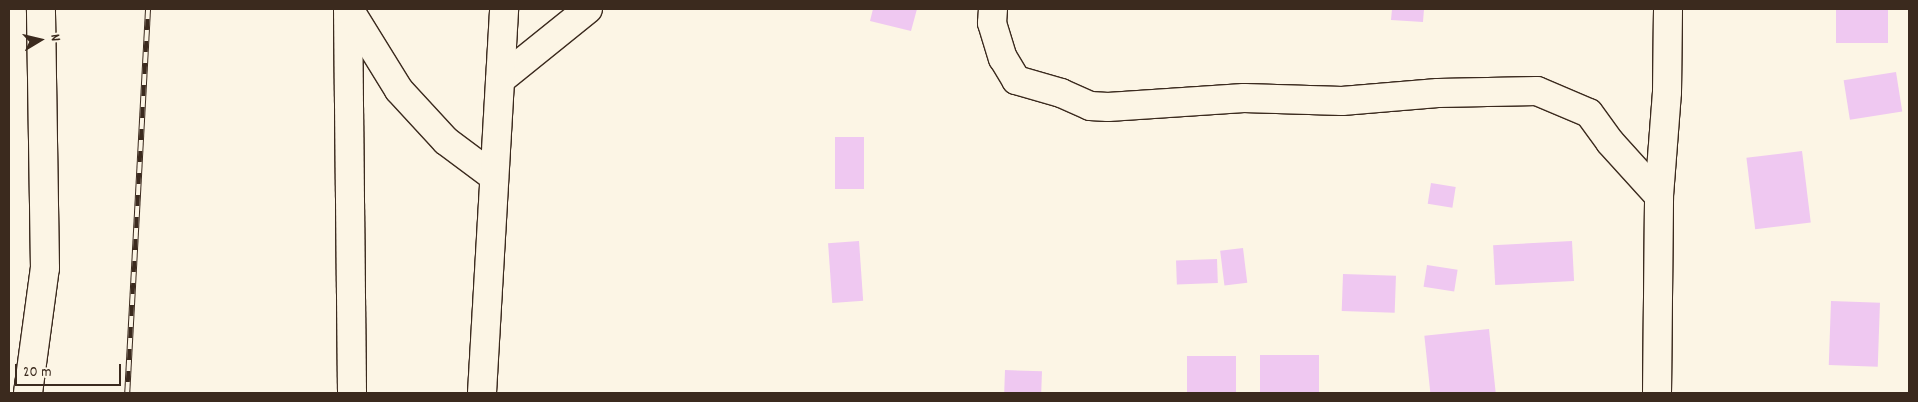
<!DOCTYPE html>
<style>
body{margin:0}
#map{position:relative;width:1918px;height:402px;overflow:hidden;background:#fcf5e5;font-family:Dekko,sans-serif}
div>[style]{position:absolute}
.building>*{inset:0;background:#efc8f1;transform-origin:0 0}
.roads{filter:drop-shadow(1px 0 #3b2a1e) drop-shadow(-1px 0 #3b2a1e) drop-shadow(0 1px #3b2a1e) drop-shadow(0 -1px #3b2a1e)}
.minor>*{height:28px;margin:-14px;padding:0 14px;transform-origin:14px;border-radius:14px;background:#fcf5e5}
.tertiary>*{height:28px;margin:-14px;padding:0 14px;transform-origin:14px;border-radius:14px;background:#fcf5e5}
.rail>*{height:5.5px;margin-top:-2.75px;transform-origin:0;background:repeating-linear-gradient(90deg,#fcf5e5 0 11px,#3b2a1e 0 22px);box-sizing:border-box;border-block:1px solid #3b2a1e}
span{translate:-50% -50%;white-space:nowrap;text-align:center;line-height:1.15;-webkit-text-stroke:4.5px #fcf5e5;paint-order:stroke}
.frame{position:absolute;inset:0;border:10px solid #3b2a1e;pointer-events:none}
.north{position:absolute;left:15px;top:15px;width:50px;height:50px;-webkit-text-stroke:4px #fcf5e5;paint-order:stroke;rotate:81deg;font-size:14px;font-weight:700;line-height:20px;text-align:center;color:#3b2a1e}
.north::after{content:'';display:block;margin:auto;width:18px;height:22px;background:#3b2a1e;clip-path:polygon(50% 0,100% 100%,50% 72%,0 100%)}
.scale{position:absolute;left:15px;top:364px;width:106px;height:22px;box-sizing:border-box;border:2px solid #3b2a1e;border-top:0;padding-left:6px;font-size:15px;line-height:18px;white-space:nowrap;color:#3b2a1e;-webkit-text-stroke:4px #fcf5e5;paint-order:stroke}
</style>
<div id="map">
<div class="building">
<i style="clip-path:polygon(873px 9px,917px 9px,911px 31px,870px 21px)"></i>
<i style="clip-path:polygon(1392px 9px,1424px 9px,1423px 22px,1391px 20px)"></i>
<i style="left:1836px;top:9px;width:52px;height:34px"></i>
<i style="left:1896px;top:72px;width:40px;height:53px;rotate:81deg"></i>
<i style="left:835px;top:137px;width:29px;height:52px"></i>
<i style="left:1802px;top:151px;width:72px;height:56px;rotate:83deg"></i>
<i style="left:1431px;top:183px;width:25px;height:21px;rotate:9deg"></i>
<i style="left:859px;top:241px;width:60px;height:31px;rotate:86deg"></i>
<i style="left:1572px;top:241px;width:40px;height:79px;rotate:87deg"></i>
<i style="left:1243px;top:248px;width:35px;height:23px;rotate:83deg"></i>
<i style="left:1217px;top:259px;width:24px;height:41px;rotate:88deg"></i>
<i style="left:1427px;top:265px;width:31px;height:22px;rotate:9deg"></i>
<i style="left:1343px;top:274px;width:53px;height:37px;rotate:2deg"></i>
<i style="left:1831px;top:301px;width:49px;height:64px;rotate:2deg"></i>
<i style="left:1489px;top:329px;width:64px;height:65px;rotate:84deg"></i>
<i style="left:1319px;top:355px;width:38px;height:59px;rotate:90deg"></i>
<i style="left:1187px;top:356px;width:49px;height:37px"></i>
<i style="left:1005px;top:370px;width:37px;height:23px;rotate:2deg"></i>
</div>
<div class="roads">
<div class="minor">
<i style="left:348px;top:9px;width:384px;rotate:89.4deg"></i>
<i style="left:349px;top:9px;width:95px;rotate:58.3deg"></i>
<i style="left:399px;top:90px;width:69px;rotate:47.3deg"></i>
<i style="left:446px;top:141px;width:59px;rotate:36.7deg"></i>
<i style="left:993px;top:9px;width:14px;rotate:94deg"></i>
<i style="left:992px;top:23px;width:37px;rotate:73deg"></i>
<i style="left:1003px;top:58px;width:26px;rotate:59deg"></i>
<i style="left:1016px;top:80px;width:47px;rotate:16.1deg"></i>
<i style="left:1061px;top:93px;width:32px;rotate:24deg"></i>
<i style="left:1090px;top:106px;width:18px;rotate:3deg"></i>
<i style="left:1108px;top:107px;width:136px;rotate:-3.8deg"></i>
<i style="left:1244px;top:98px;width:98px;rotate:1.8deg"></i>
<i style="left:1342px;top:101px;width:96px;rotate:-4.8deg"></i>
<i style="left:1438px;top:93px;width:99px;rotate:-1.2deg"></i>
<i style="left:1537px;top:91px;width:56px;rotate:22.9deg"></i>
<i style="left:1589px;top:113px;width:36px;rotate:54deg"></i>
<i style="left:1610px;top:142px;width:73px;rotate:47.8deg"></i>
<i style="left:500px;top:80px;width:113px;rotate:-38.9deg"></i>
<i style="left:28px;top:393px;width:126px;rotate:-82.3deg"></i>
<i style="left:45px;top:268px;width:259px;rotate:-90.9deg"></i>
<i style="left:1657px;top:393px;width:197px;rotate:-89.4deg"></i>
<i style="left:1659px;top:196px;width:104px;rotate:-85.6deg"></i>
<i style="left:1667px;top:92px;width:83px;rotate:-89.3deg"></i>
</div>
<div class="tertiary">
<i style="left:482px;top:393px;width:385px;rotate:-86.7deg"></i>
</div>
</div>
<div class="rail">
<i style="left:127px;top:393px;width:385px;rotate:-86.9deg"></i>
</div>
<div class="frame"></div>
<div class="north">N</div>
<div class="scale">20 m</div>
</div>
